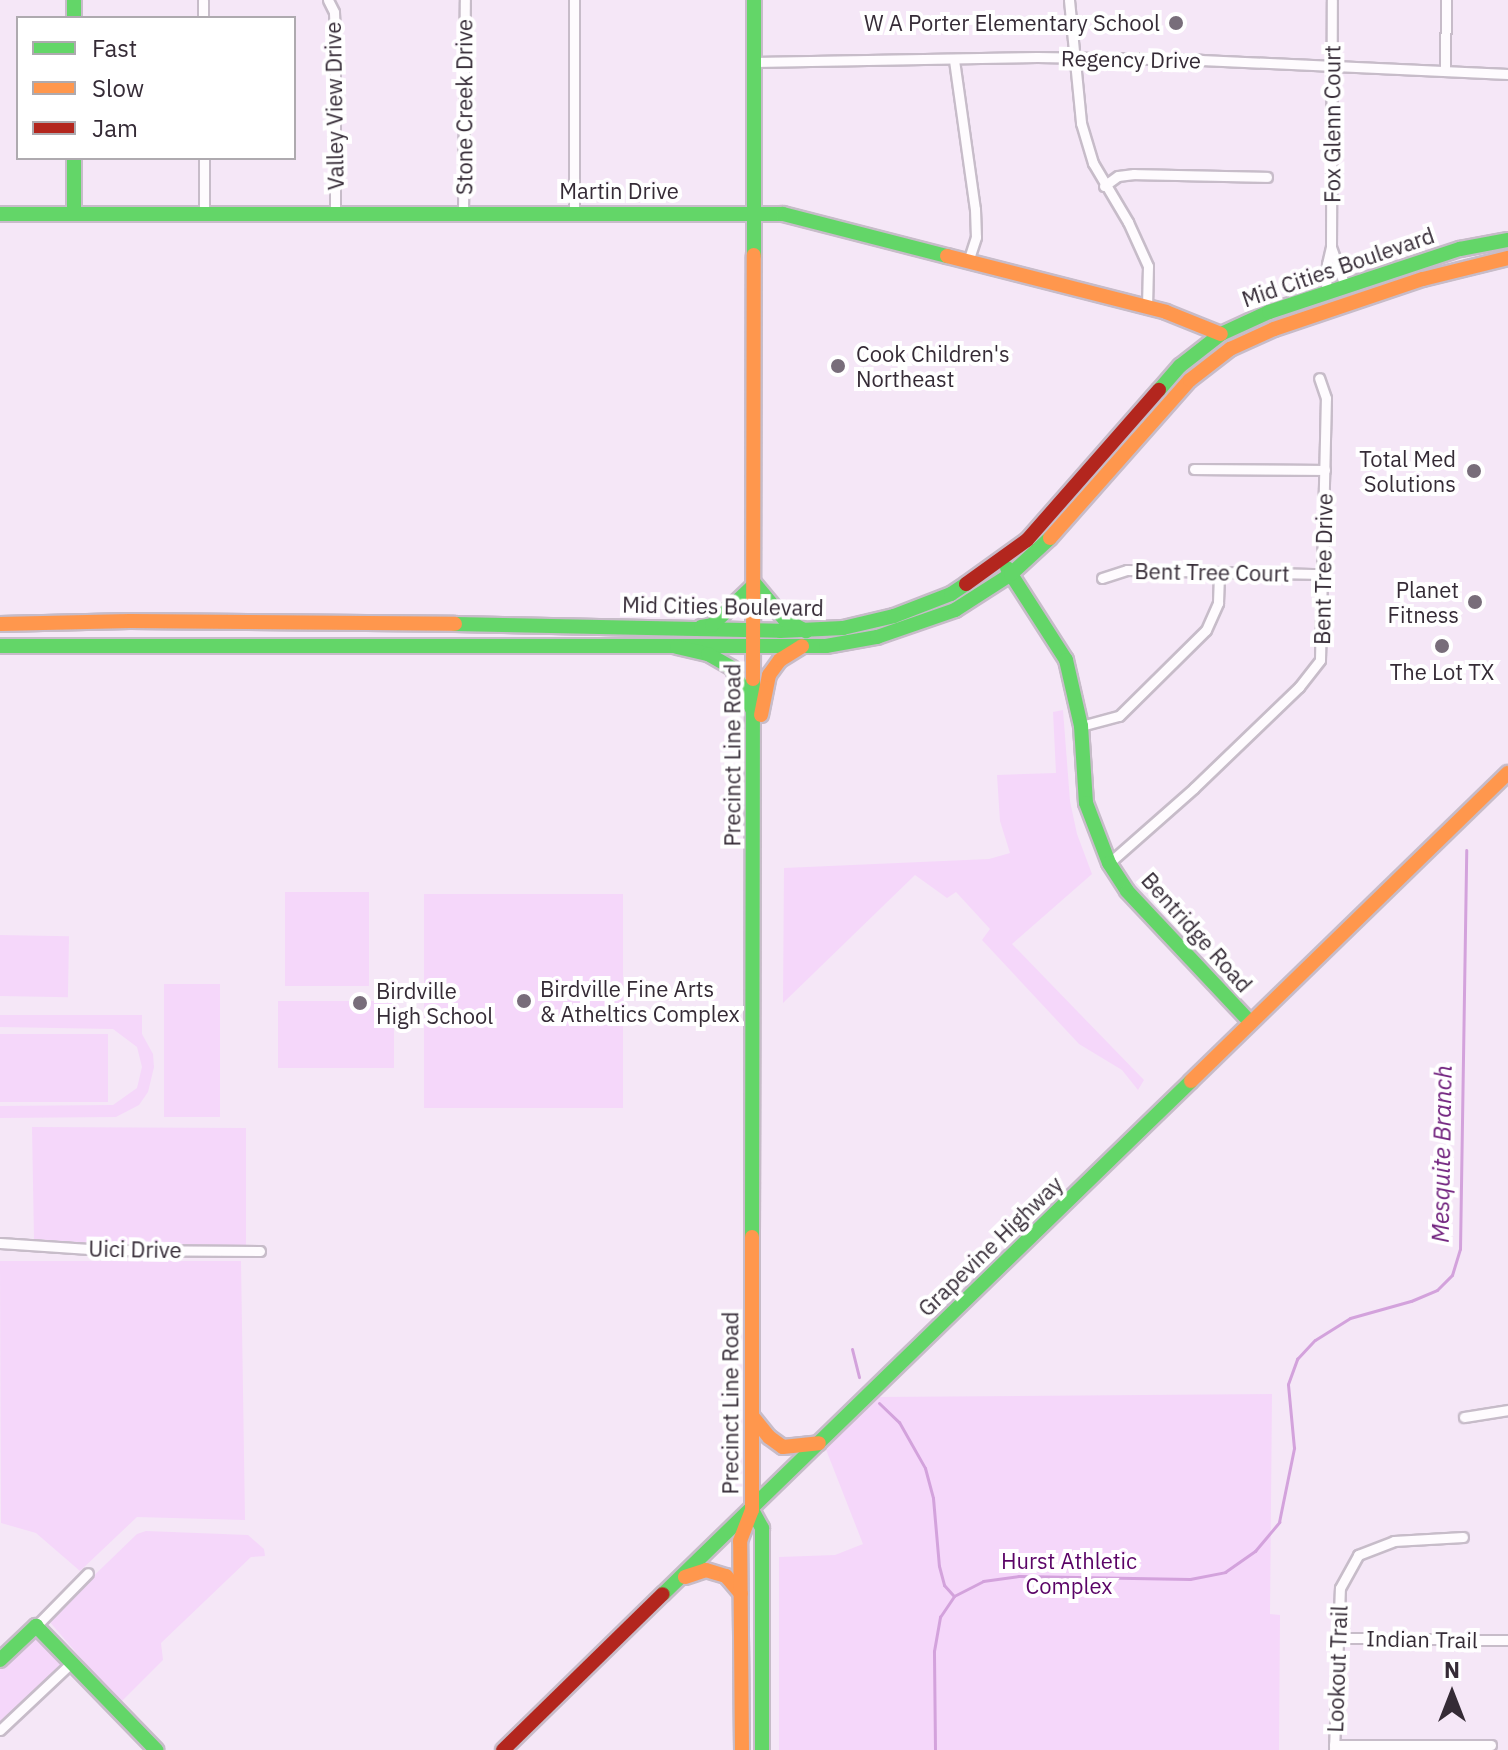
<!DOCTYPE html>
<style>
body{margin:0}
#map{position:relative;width:1508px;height:1750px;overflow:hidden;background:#f5e7f7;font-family:"IBM Plex Sans",sans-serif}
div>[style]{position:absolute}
.green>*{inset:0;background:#f5d7fa;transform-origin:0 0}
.stream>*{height:3px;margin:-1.5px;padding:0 1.5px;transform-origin:1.5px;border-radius:1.5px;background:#d3a2dc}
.roads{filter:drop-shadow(2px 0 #c7bcc9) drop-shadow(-2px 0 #c7bcc9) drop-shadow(0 2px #c7bcc9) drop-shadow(0 -2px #c7bcc9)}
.street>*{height:9px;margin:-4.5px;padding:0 4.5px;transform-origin:4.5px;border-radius:4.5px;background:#fefbfe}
.fast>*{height:14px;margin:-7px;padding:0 7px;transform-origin:7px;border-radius:7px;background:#63d668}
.slow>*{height:14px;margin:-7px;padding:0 7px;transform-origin:7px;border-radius:7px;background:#ff974d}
.jam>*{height:14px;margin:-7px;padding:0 7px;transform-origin:7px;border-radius:7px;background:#b3261e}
.dots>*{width:22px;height:22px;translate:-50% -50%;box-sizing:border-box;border:4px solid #fff;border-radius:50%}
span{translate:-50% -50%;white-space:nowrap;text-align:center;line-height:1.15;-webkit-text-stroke:8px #fff;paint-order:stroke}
.poi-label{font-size:22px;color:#352b36}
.right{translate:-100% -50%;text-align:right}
.left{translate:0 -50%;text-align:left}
.street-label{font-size:22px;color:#352b36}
.park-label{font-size:22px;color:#5a0366}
.water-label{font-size:24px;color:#72247f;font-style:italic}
.legend{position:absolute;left:16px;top:16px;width:280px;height:144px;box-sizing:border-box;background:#fff;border:2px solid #aeaaaf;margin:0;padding:10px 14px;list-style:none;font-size:24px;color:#352b36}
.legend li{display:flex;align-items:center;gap:16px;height:40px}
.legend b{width:40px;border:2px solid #aeaaaf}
.north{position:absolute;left:1412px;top:1654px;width:80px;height:80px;-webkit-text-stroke:6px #fff;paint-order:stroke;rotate:0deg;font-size:22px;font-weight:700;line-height:32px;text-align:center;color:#352b36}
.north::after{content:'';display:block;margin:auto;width:28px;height:36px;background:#352b36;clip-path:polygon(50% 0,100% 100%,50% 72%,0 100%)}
</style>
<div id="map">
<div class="green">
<i style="clip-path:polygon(1063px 710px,1070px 801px,1077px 834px,1092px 874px,1012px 944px,1144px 1080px,1138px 1090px,1122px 1070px,1079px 1044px,982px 940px,990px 929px,956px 892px,947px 898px,915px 875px,783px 1003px,784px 868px,989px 859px,1010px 853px,1000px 821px,997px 775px,1056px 773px,1053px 712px)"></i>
<i style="left:285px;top:892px;width:84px;height:94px"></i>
<i style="left:424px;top:894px;width:199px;height:214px"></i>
<i style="left:0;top:935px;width:69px;height:61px;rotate:1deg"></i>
<i style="left:164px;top:984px;width:56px;height:133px"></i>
<i style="left:278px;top:1001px;width:116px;height:67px"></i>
<i style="clip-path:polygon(0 1015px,142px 1015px,142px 1034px,153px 1054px,154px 1067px,148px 1092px,139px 1105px,116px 1117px,0 1118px,0 1106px,113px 1105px,137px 1088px,142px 1067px,137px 1047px,113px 1029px,0 1027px)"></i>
<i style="left:0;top:1034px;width:108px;height:68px"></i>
<i style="clip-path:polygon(32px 1127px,246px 1128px,246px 1245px,102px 1244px,34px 1239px)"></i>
<i style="clip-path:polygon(0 1261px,241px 1261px,245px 1520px,137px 1517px,80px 1571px,36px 1533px,1px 1523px)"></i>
<i style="clip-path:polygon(1272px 1394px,1270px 1614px,1280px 1615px,1279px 1750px,779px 1750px,779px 1557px,835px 1555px,863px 1544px,825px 1447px,877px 1397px)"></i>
<i style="clip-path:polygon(146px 1531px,248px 1535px,264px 1549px,265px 1556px,251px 1557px,161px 1643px,163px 1660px,120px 1703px,48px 1620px,137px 1534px)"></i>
<i style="clip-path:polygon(35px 1637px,41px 1639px,61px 1666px,0 1725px,0 1665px)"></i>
</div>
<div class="stream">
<i style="left:852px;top:1349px;width:29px;rotate:76deg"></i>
<i style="left:879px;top:1403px;width:28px;rotate:44deg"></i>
<i style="left:899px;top:1422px;width:53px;rotate:60.5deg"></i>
<i style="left:925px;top:1468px;width:31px;rotate:75deg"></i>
<i style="left:933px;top:1498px;width:68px;rotate:85deg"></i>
<i style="left:939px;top:1566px;width:20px;rotate:75deg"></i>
<i style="left:944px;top:1585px;width:15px;rotate:48deg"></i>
<i style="left:935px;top:1750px;width:99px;rotate:-90.6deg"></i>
<i style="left:934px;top:1651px;width:35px;rotate:-80deg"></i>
<i style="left:940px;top:1617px;width:25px;rotate:-56deg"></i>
<i style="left:954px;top:1596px;width:33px;rotate:-27deg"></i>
<i style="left:983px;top:1581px;width:36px;rotate:-8deg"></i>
<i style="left:1019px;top:1576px;width:171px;rotate:1deg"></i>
<i style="left:1190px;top:1579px;width:36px;rotate:-11deg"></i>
<i style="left:1225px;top:1572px;width:37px;rotate:-35deg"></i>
<i style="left:1255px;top:1551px;width:38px;rotate:-50deg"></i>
<i style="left:1279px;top:1522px;width:76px;rotate:-78.5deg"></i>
<i style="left:1294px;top:1448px;width:64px;rotate:-95.4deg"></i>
<i style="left:1288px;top:1384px;width:27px;rotate:-70deg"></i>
<i style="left:1297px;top:1359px;width:26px;rotate:-47deg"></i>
<i style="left:1315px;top:1340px;width:41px;rotate:-32.2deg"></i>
<i style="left:1350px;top:1318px;width:63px;rotate:-15.6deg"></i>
<i style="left:1411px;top:1301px;width:28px;rotate:-23deg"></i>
<i style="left:1437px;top:1290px;width:21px;rotate:-45deg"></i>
<i style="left:1452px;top:1275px;width:27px;rotate:-73deg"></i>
<i style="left:1460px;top:1249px;width:399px;rotate:-89.1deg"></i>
</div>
<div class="roads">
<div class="street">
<i style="left:203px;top:0;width:18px;rotate:90deg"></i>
<i style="left:328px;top:0;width:13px;rotate:63deg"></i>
<i style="left:334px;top:12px;width:28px;rotate:88deg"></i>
<i style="left:335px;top:40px;width:174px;rotate:90deg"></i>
<i style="left:574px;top:0;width:213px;rotate:90deg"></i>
<i style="left:1069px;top:0;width:124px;rotate:84.4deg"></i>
<i style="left:1081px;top:123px;width:42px;rotate:73.3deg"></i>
<i style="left:1093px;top:163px;width:69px;rotate:59.3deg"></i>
<i style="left:1128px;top:222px;width:48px;rotate:65.6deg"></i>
<i style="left:1148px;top:266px;width:41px;rotate:91.4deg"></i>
<i style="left:954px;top:60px;width:150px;rotate:82deg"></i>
<i style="left:975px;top:209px;width:28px;rotate:88deg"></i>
<i style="left:976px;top:237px;width:25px;rotate:108deg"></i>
<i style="left:754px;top:62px;width:283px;rotate:-1deg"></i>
<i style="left:1037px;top:57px;width:164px;rotate:1deg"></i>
<i style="left:1201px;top:60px;width:307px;rotate:2.6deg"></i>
<i style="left:1445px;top:70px;width:70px;rotate:-89.2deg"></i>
<i style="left:204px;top:158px;width:56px;rotate:90deg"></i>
<i style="left:1104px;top:186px;width:17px;rotate:-36deg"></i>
<i style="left:1118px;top:176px;width:16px;rotate:-7deg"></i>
<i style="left:1134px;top:174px;width:133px;rotate:1.3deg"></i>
<i style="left:463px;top:213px;width:213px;rotate:-89.5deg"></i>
<i style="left:1331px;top:247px;width:41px;rotate:70.3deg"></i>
<i style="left:1326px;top:292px;width:28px;rotate:-88deg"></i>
<i style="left:1327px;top:264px;width:17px;rotate:-77deg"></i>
<i style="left:1331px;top:247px;width:247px;rotate:-89.8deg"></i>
<i style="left:1194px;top:469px;width:131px;rotate:0.4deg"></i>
<i style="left:1102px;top:578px;width:26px;rotate:-18deg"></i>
<i style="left:1127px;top:570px;width:197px;rotate:1.2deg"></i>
<i style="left:1081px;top:726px;width:39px;rotate:-15deg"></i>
<i style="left:1119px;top:716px;width:122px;rotate:-44.7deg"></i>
<i style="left:1206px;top:630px;width:30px;rotate:-66deg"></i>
<i style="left:1218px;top:603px;width:31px;rotate:-88deg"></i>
<i style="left:1109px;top:863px;width:113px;rotate:-41.4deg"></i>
<i style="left:1194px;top:788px;width:146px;rotate:-43.9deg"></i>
<i style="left:1299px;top:687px;width:34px;rotate:-52deg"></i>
<i style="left:1320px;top:660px;width:262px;rotate:-88.7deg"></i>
<i style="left:1326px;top:398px;width:21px;rotate:-109deg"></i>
<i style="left:0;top:1243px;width:104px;rotate:3.9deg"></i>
<i style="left:104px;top:1250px;width:156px;rotate:0.4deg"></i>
<i style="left:1464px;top:1417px;width:45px;rotate:-9deg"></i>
<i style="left:36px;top:1626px;width:74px;rotate:-45.5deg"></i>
<i style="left:1337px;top:1638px;width:171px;rotate:0.7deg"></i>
<i style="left:0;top:1730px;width:96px;rotate:-43.3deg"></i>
<i style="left:1334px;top:1745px;width:157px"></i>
<i style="left:1334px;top:1750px;width:162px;rotate:-87.9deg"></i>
<i style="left:1340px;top:1588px;width:38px;rotate:-61deg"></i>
<i style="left:1358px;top:1555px;width:39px;rotate:-21deg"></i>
<i style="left:1394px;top:1541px;width:69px;rotate:-3.3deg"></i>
</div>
<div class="fast">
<i style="left:74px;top:0;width:18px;rotate:90deg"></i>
<i style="left:74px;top:158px;width:56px;rotate:90deg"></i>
<i style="left:0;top:214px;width:783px"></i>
<i style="left:783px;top:214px;width:169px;rotate:14.4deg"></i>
<i style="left:754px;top:255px;width:255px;rotate:-90deg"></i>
<i style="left:1159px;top:390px;width:32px;rotate:-49deg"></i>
<i style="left:1180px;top:366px;width:52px;rotate:-38deg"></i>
<i style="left:1221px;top:334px;width:53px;rotate:-24.6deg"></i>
<i style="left:1269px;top:312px;width:201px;rotate:-18.3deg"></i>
<i style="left:1460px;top:249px;width:49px;rotate:-10.6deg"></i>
<i style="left:1007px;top:568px;width:109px;rotate:57.3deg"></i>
<i style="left:1066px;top:660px;width:68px;rotate:77.2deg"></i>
<i style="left:1081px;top:726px;width:77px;rotate:86.3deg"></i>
<i style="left:1086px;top:803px;width:64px;rotate:69deg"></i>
<i style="left:1109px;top:863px;width:33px;rotate:57deg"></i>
<i style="left:1127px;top:891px;width:180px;rotate:46.8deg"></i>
<i style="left:455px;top:624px;width:325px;rotate:1.2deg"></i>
<i style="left:780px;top:631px;width:63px;rotate:-2.7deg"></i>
<i style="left:843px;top:628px;width:52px;rotate:-13.2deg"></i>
<i style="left:894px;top:616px;width:61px;rotate:-21.1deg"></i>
<i style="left:951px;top:594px;width:18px;rotate:-34deg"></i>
<i style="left:701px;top:627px;width:11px;rotate:-10deg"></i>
<i style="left:712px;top:625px;width:59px;rotate:-43.6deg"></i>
<i style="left:755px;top:584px;width:47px;rotate:50.2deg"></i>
<i style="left:785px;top:620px;width:24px;rotate:28deg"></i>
<i style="left:0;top:646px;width:826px"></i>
<i style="left:826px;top:646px;width:52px;rotate:-10deg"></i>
<i style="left:877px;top:637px;width:83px;rotate:-19.1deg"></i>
<i style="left:955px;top:610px;width:67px;rotate:-32.7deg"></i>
<i style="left:1011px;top:574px;width:53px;rotate:-42.7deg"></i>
<i style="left:677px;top:647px;width:32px;rotate:13deg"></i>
<i style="left:708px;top:654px;width:28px;rotate:30deg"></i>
<i style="left:732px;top:668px;width:48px;rotate:64deg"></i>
<i style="left:752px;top:1237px;width:558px;rotate:-89.9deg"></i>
<i style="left:752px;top:1510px;width:21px;rotate:61deg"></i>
<i style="left:762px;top:1528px;width:222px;rotate:90deg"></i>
<i style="left:663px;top:1594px;width:736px;rotate:-44.17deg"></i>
<i style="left:0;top:1660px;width:50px;rotate:-43.4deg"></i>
<i style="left:36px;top:1626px;width:173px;rotate:45.9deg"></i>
</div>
<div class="slow">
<i style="left:947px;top:256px;width:226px;rotate:14.3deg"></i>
<i style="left:1166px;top:312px;width:59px;rotate:21.8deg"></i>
<i style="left:1050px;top:538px;width:211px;rotate:-48.5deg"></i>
<i style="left:1190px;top:380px;width:51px;rotate:-37.8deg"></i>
<i style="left:1230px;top:349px;width:48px;rotate:-24.4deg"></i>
<i style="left:1274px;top:329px;width:157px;rotate:-18.6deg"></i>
<i style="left:1423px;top:279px;width:88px;rotate:-13.9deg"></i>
<i style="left:0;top:624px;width:130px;rotate:-1.3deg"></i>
<i style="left:130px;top:621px;width:325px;rotate:0.5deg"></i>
<i style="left:753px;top:679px;width:424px;rotate:-89.9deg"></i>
<i style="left:761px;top:715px;width:41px;rotate:-78.7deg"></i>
<i style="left:769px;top:675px;width:19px;rotate:-54deg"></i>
<i style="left:780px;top:660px;width:26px;rotate:-32deg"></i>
<i style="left:1191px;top:1081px;width:442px;rotate:-44.2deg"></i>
<i style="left:752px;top:1416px;width:27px;rotate:51deg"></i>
<i style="left:769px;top:1437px;width:17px;rotate:36deg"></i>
<i style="left:783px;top:1447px;width:36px;rotate:-6deg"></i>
<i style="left:685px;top:1577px;width:22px;rotate:-18deg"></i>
<i style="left:706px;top:1570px;width:21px;rotate:17deg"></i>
<i style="left:726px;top:1576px;width:23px;rotate:50deg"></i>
<i style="left:742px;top:1750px;width:209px;rotate:-90.5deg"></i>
<i style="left:740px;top:1541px;width:33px;rotate:-69deg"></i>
<i style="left:752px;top:1510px;width:273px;rotate:-90deg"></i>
</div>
<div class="jam">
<i style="left:966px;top:584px;width:75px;rotate:-35.8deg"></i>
<i style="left:1027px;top:540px;width:200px;rotate:-48.7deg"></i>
<i style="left:503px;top:1750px;width:223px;rotate:-44.3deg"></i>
</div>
</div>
<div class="dots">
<i style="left:1176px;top:23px;background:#786d7a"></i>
<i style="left:838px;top:366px;background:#786d7a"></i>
<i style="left:1474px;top:471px;background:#786d7a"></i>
<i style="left:1475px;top:602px;background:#786d7a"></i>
<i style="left:1442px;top:646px;background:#786d7a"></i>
<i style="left:524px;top:1001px;background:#786d7a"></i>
<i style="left:360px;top:1003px;background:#786d7a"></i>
</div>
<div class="poi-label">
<span class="right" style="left:1160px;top:23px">W A Porter Elementary School</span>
<span class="left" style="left:856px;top:366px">Cook Children's<br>Northeast</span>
<span class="right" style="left:1456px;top:471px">Total Med<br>Solutions</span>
<span class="right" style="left:1459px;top:602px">Planet<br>Fitness</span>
<span style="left:1442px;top:672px">The Lot TX</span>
<span class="left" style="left:540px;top:1001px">Birdville Fine Arts<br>&amp; Atheltics Complex</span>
<span class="left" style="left:376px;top:1003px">Birdville<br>High School</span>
</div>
<div class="street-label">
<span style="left:1131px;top:59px;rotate:1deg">Regency Drive</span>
<span style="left:334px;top:106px;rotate:-91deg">Valley View Drive</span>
<span style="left:464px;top:107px;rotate:-90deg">Stone Creek Drive</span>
<span style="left:1332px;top:124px;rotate:-90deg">Fox Glenn Court</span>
<span style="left:619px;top:191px">Martin Drive</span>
<span style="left:1338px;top:267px;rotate:-19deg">Mid Cities Boulevard</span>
<span style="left:1323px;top:569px;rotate:-89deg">Bent Tree Drive</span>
<span style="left:1212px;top:572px;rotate:1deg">Bent Tree Court</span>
<span style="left:723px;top:606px;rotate:1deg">Mid Cities Boulevard</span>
<span style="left:732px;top:755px;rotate:-90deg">Precinct Line Road</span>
<span style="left:1197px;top:932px;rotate:48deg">Bentridge Road</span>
<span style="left:990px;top:1246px;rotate:-44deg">Grapevine Highway</span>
<span style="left:135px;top:1249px;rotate:1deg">Uici Drive</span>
<span style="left:730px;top:1403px;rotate:-90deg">Precinct Line Road</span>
<span style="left:1422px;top:1639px;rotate:1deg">Indian Trail</span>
<span style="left:1337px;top:1669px;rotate:-88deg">Lookout Trail</span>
</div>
<div class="park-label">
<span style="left:1069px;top:1573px">Hurst Athletic<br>Complex</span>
</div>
<div class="water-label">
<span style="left:1442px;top:1154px;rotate:-89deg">Mesquite Branch</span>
</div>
<ul class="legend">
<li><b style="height:10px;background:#63d668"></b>Fast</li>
<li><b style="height:10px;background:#ff974d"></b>Slow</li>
<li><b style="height:10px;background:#b3261e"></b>Jam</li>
</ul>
<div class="north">N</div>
</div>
